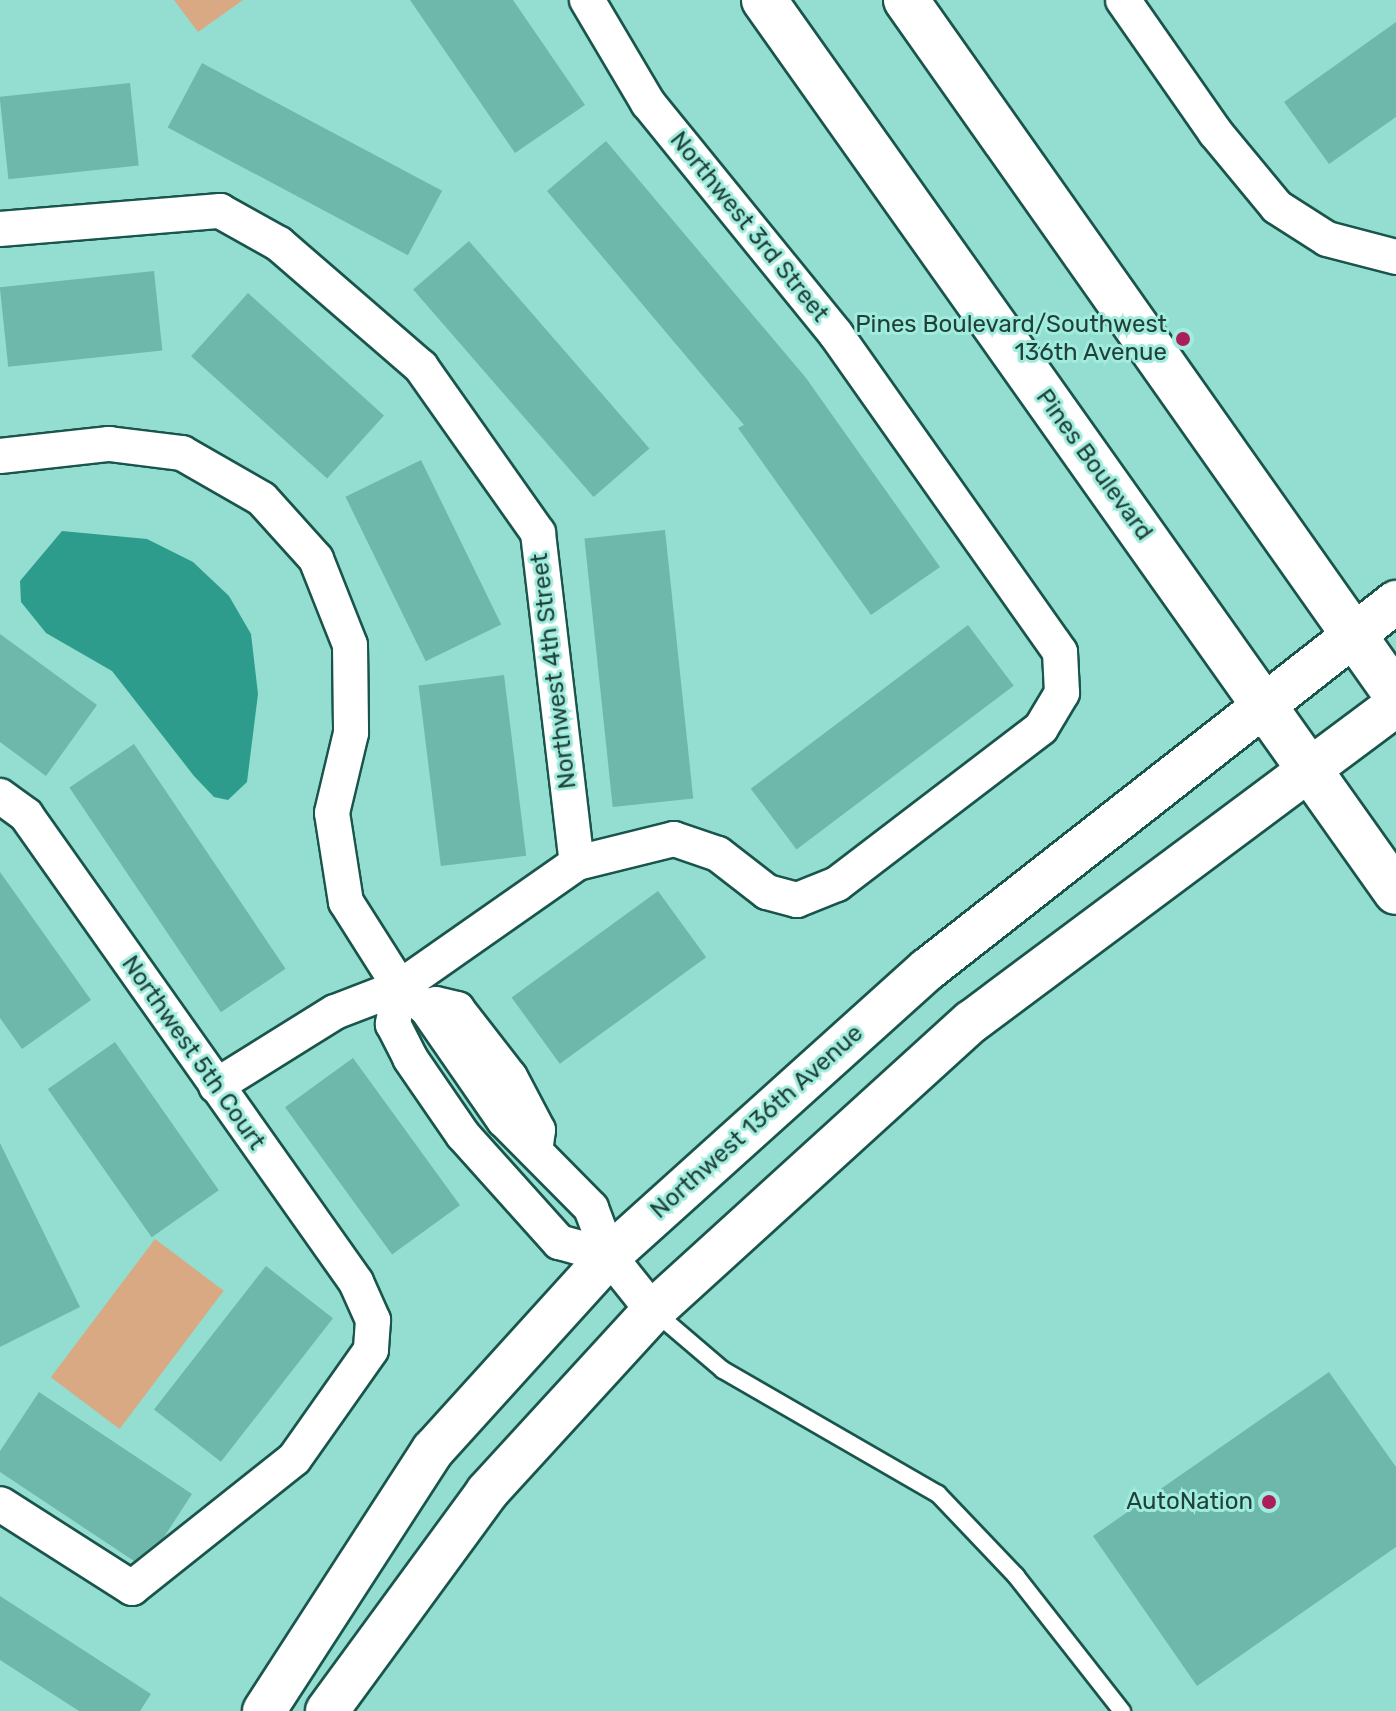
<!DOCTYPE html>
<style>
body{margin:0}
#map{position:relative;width:1396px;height:1711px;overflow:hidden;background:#93ded0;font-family:Rubik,sans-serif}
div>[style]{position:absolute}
.green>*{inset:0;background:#d8a982;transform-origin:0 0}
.water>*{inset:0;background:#2d9c8c}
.building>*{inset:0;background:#6db8aa;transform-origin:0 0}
.roads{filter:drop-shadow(2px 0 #1a554c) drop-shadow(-2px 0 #1a554c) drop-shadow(0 2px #1a554c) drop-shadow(0 -2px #1a554c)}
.service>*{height:16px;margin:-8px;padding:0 8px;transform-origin:8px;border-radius:8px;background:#fff}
.minor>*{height:34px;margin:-17px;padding:0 17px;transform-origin:17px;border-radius:17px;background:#fff}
.tertiary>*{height:42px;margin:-21px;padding:0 21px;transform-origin:21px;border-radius:21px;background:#fff}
.trunk>*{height:44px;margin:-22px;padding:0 22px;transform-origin:22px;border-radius:22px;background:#fff}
.dots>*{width:22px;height:22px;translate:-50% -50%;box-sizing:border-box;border:4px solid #a0ecdd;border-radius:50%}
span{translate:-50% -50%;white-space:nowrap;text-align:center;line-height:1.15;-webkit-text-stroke:6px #a0ecdd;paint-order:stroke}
.street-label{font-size:24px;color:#21403a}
.poi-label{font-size:24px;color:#21403a}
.right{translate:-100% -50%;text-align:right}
</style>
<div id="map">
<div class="green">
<i style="clip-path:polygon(174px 0,243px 0,198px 32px)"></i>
<i style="left:155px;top:1239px;width:86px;height:173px;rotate:37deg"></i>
</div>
<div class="water">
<i style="clip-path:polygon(62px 531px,147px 539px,193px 562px,229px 596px,251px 634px,258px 694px,247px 782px,228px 800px,214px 797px,194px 776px,112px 671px,46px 633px,21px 602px,20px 581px)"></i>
</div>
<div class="building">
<i style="clip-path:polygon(410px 0,513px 0,585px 105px,515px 153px)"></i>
<i style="clip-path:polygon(1396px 22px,1396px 117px,1329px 164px,1284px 102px)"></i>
<i style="left:202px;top:63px;width:272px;height:73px;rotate:28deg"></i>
<i style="left:130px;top:83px;width:83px;height:131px;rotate:84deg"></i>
<i style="clip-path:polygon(606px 141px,806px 378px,940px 567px,871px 615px,738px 428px,744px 425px,547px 191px)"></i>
<i style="left:469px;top:241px;width:275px;height:74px;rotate:49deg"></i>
<i style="left:154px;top:271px;width:80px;height:155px;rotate:84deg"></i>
<i style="left:248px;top:293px;width:183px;height:85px;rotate:42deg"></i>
<i style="left:421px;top:460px;width:183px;height:84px;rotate:64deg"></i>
<i style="left:665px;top:530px;width:270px;height:81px;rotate:84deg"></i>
<i style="left:968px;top:625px;width:76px;height:272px;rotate:53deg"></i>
<i style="clip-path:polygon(0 634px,97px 705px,46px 776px,0 742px)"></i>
<i style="left:504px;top:675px;width:182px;height:86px;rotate:83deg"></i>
<i style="left:134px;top:744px;width:271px;height:78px;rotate:56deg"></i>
<i style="clip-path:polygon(0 872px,91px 1000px,22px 1049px,0 1018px)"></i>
<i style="left:658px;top:891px;width:82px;height:181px;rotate:54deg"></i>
<i style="left:115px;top:1042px;width:181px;height:82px;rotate:55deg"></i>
<i style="left:353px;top:1058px;width:182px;height:84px;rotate:54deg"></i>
<i style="clip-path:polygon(0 1143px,80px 1307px,0 1347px)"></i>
<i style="left:266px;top:1266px;width:85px;height:182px;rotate:38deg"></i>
<i style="clip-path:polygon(1329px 1372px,1396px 1467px,1396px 1547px,1197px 1686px,1093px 1536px)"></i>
<i style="clip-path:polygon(39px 1392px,192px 1494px,164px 1537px,134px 1561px,0 1472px,0 1451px)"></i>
<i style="clip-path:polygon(0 1596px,151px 1694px,140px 1711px,79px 1711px,0 1660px)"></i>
</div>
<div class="roads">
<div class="service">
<i style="left:655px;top:1312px;width:89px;rotate:40.5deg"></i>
<i style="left:723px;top:1370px;width:248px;rotate:30deg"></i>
<i style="left:938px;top:1494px;width:113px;rotate:46.4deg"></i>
<i style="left:1016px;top:1576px;width:172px;rotate:51.9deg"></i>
</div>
<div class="minor">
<i style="left:1123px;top:0;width:161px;rotate:55.1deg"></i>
<i style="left:1215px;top:132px;width:97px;rotate:50.4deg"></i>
<i style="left:1277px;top:207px;width:59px;rotate:32.6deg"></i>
<i style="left:1327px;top:239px;width:71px;rotate:14.6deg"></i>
<i style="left:0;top:229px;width:221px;rotate:-4.7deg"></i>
<i style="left:220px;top:211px;width:68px;rotate:29.2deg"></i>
<i style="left:279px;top:244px;width:188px;rotate:40.9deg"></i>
<i style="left:421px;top:367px;width:203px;rotate:54.8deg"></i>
<i style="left:538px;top:533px;width:332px;rotate:83.3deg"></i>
<i style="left:0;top:456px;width:110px;rotate:-6.3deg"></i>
<i style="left:109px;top:444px;width:74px;rotate:7deg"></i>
<i style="left:182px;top:453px;width:92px;rotate:29.9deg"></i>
<i style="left:262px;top:499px;width:81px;rotate:48deg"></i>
<i style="left:316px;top:559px;width:92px;rotate:68.4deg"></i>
<i style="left:350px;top:645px;width:88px;rotate:89.3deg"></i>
<i style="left:351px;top:733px;width:82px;rotate:103.4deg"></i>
<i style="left:332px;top:813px;width:90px;rotate:81.1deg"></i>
<i style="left:346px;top:902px;width:101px;rotate:57.6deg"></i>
<i style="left:400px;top:987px;width:35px;rotate:39deg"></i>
<i style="left:427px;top:1009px;width:135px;rotate:55.3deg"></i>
<i style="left:504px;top:1120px;width:124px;rotate:45.3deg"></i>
<i style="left:591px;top:1208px;width:51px;rotate:69.4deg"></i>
<i style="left:609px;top:1256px;width:70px;rotate:51.3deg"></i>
<i style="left:0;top:796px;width:32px;rotate:36deg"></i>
<i style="left:26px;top:815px;width:572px;rotate:54.75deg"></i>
<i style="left:356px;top:1282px;width:42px;rotate:65.9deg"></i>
<i style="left:373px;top:1320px;width:30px;rotate:94deg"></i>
<i style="left:371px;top:1350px;width:133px;rotate:125.2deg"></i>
<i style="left:294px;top:1459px;width:207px;rotate:141.5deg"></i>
<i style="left:132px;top:1588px;width:156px;rotate:-147.5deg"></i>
<i style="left:400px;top:987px;width:38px;rotate:101deg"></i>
<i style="left:393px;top:1024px;width:38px;rotate:63deg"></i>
<i style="left:410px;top:1058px;width:93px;rotate:55.5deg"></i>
<i style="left:463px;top:1135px;width:144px;rotate:48.1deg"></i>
<i style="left:559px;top:1242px;width:52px;rotate:15.6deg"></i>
<i style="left:427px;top:1009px;width:10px;rotate:-29deg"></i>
<i style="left:436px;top:1004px;width:22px;rotate:13deg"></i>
<i style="left:457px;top:1009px;width:86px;rotate:52.1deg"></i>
<i style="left:510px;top:1077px;width:60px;rotate:62.2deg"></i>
<i style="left:538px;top:1130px;width:21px;rotate:98deg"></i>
<i style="left:216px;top:1086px;width:140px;rotate:-31.9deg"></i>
<i style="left:335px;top:1012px;width:70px;rotate:-21deg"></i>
<i style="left:400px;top:987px;width:216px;rotate:-35deg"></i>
<i style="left:577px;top:863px;width:100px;rotate:-13.9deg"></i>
<i style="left:674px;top:839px;width:46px;rotate:18.8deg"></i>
<i style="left:718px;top:854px;width:62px;rotate:37.8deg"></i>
<i style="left:767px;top:892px;width:31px;rotate:15deg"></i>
<i style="left:797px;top:900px;width:43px;rotate:-21.8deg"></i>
<i style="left:837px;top:884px;width:257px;rotate:-37.4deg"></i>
<i style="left:1041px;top:728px;width:41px;rotate:-59deg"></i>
<i style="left:1062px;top:693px;width:41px;rotate:-92.8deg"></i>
<i style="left:1060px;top:652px;width:390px;rotate:-125.2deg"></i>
<i style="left:835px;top:333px;width:296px;rotate:-129.1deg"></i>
<i style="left:648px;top:103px;width:120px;rotate:-120.6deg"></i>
</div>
<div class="tertiary">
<i style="left:264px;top:1711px;width:311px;rotate:-57.1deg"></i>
<i style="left:433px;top:1450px;width:262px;rotate:-47.8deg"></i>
<i style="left:609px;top:1256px;width:429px;rotate:-42deg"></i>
<i style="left:928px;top:969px;width:595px;rotate:-38.1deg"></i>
<i style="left:327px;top:1711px;width:271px;rotate:-53.8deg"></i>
<i style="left:487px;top:1492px;width:246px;rotate:-47.5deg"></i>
<i style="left:653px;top:1311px;width:430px;rotate:-42.3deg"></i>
<i style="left:971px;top:1022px;width:530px;rotate:-36.72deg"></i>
</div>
<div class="trunk">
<i style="left:764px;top:0;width:1093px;rotate:54.68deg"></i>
<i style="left:906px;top:0;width:850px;rotate:54.81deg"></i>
</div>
</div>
<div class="dots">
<i style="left:1183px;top:339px;background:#ab1d5b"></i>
<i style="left:1269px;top:1502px;background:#ab1d5b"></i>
</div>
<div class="street-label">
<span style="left:749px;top:227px;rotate:51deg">Northwest 3rd Street</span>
<span style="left:1094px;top:465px;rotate:54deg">Pines Boulevard</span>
<span style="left:554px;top:671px;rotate:-97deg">Northwest 4th Street</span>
<span style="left:193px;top:1053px;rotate:55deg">Northwest 5th Court</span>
<span style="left:757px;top:1122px;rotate:-42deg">Northwest 136th Avenue</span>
</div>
<div class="poi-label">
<span class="right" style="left:1167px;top:339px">Pines Boulevard/Southwest<br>136th Avenue</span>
<span class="right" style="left:1253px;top:1502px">AutoNation</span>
</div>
</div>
